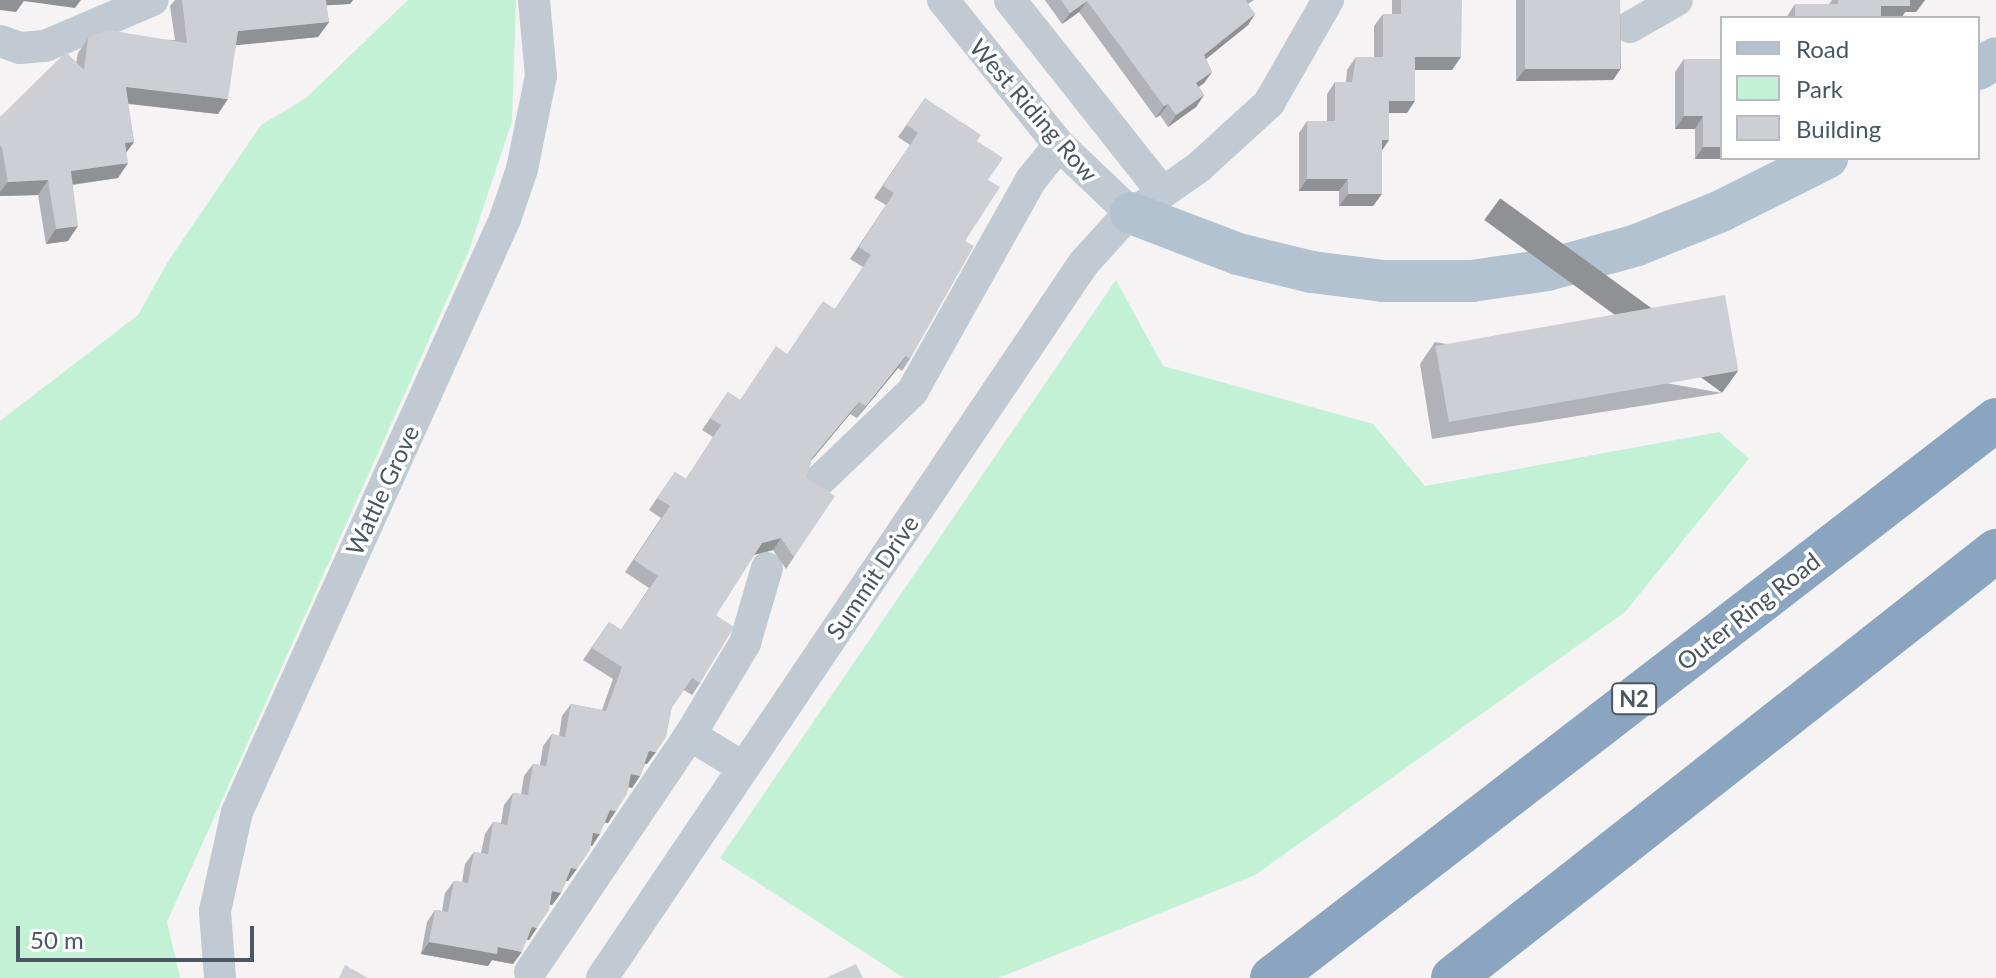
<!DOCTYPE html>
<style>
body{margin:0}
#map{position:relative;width:1996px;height:978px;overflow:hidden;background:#f5f3f3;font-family:Lato,sans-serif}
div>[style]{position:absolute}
.green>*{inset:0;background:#c3f1d5}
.minor>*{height:32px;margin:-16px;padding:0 16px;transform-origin:16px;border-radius:16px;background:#c1cad2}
.major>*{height:42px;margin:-21px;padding:0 21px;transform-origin:21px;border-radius:21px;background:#b3c2d1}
.highway>*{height:44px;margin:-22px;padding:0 22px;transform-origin:22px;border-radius:22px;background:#8ba5c1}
.wall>*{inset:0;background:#b0b2b7}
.shaded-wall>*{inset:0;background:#909195;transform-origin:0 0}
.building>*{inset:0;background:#cdcfd5;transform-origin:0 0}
span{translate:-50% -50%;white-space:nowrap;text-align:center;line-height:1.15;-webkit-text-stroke:7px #fff;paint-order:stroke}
.shield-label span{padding:2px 6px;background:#fff;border:2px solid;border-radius:6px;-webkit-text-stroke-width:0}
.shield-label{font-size:22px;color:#4a5661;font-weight:700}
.street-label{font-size:24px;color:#4a5661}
.legend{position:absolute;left:1720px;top:16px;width:260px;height:144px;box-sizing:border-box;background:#fff;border:2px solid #b7bbc0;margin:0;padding:10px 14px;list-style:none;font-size:24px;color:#4a5661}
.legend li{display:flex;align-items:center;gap:16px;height:40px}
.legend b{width:40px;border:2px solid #b7bbc0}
.scale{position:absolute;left:16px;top:926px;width:238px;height:36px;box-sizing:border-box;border:4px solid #4a5661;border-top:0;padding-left:10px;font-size:24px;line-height:28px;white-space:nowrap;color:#4a5661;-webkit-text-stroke:6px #fff;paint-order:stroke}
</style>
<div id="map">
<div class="green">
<i style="clip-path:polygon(408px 0,516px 0,512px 121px,468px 253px,167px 922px,180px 978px,0 978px,0 421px,138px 315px,169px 260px,261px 125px,306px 98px)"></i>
<i style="clip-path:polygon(1116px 280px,1163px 366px,1373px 424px,1425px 486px,1719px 432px,1749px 459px,1625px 612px,1255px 875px,998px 978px,904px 978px,720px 858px)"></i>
</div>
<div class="minor">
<i style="left:943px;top:0;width:186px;rotate:51.3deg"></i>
<i style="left:1059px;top:145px;width:99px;rotate:43.4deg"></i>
<i style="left:1010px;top:0;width:245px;rotate:51.6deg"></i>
<i style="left:1630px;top:27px;width:54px;rotate:-29.9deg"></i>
<i style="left:0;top:41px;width:21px;rotate:19deg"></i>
<i style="left:20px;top:48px;width:25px;rotate:-5deg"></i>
<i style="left:45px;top:46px;width:117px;rotate:-23.1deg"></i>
<i style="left:817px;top:483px;width:132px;rotate:-43.8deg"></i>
<i style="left:912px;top:392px;width:243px;rotate:-60.7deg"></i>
<i style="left:1031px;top:180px;width:45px;rotate:-51.3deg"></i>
<i style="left:690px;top:735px;width:61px;rotate:31.6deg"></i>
<i style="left:530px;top:972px;width:286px;rotate:-56deg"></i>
<i style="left:690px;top:735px;width:107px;rotate:-59.1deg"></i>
<i style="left:745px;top:643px;width:78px;rotate:-73.7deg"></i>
<i style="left:220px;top:978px;width:67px;rotate:-94.3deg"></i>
<i style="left:215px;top:911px;width:101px;rotate:-77.5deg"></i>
<i style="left:237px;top:812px;width:651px;rotate:-65.68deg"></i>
<i style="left:505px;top:219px;width:53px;rotate:-71.2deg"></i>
<i style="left:522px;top:169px;width:95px;rotate:-78.5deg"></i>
<i style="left:541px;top:76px;width:76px;rotate:-95.3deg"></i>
<i style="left:602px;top:978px;width:861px;rotate:-56.03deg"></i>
<i style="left:1083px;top:264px;width:58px;rotate:-47.8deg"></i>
<i style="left:1122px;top:221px;width:94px;rotate:-35deg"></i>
<i style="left:1199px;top:167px;width:95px;rotate:-42.4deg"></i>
<i style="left:1269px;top:103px;width:119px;rotate:-60.2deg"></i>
</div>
<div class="major">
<i style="left:1978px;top:69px;width:21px;rotate:-31deg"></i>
<i style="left:1131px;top:213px;width:115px;rotate:21deg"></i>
<i style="left:1238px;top:254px;width:76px;rotate:13.7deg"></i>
<i style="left:1312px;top:272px;width:72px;rotate:7.2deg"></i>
<i style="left:1383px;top:281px;width:89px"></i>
<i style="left:1472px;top:281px;width:76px;rotate:-8.3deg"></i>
<i style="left:1547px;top:270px;width:93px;rotate:-15.5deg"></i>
<i style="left:1637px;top:245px;width:91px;rotate:-22deg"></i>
<i style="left:1721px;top:211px;width:119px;rotate:-26.6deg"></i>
</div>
<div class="highway">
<i style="left:1272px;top:978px;width:914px;rotate:-37.62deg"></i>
<i style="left:1453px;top:978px;width:691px;rotate:-38.18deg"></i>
</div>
<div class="wall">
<i style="clip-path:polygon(175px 0,353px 0,350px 4px,326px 5px,329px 22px,318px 37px,236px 45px,218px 114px,128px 104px,134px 142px,126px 152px,118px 178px,73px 185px,68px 241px,46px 244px,38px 195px,0 196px,0 117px,76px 63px,78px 53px,88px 38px,175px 40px,170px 6px)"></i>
<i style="clip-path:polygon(1045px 0,1254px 0,1248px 4px,1255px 14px,1248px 25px,1206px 59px,1212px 72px,1204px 83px,1199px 87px,1204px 95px,1196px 107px,1168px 127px,1160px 115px,1156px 118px,1079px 12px,1062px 24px)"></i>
<i style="clip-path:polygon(1392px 0,1462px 0,1452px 70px,1415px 70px,1407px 113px,1389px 113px,1382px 151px,1373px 206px,1339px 206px,1339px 191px,1299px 191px,1299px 133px,1307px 121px,1327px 121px,1327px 94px,1335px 82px,1346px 82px,1347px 70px,1356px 57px,1374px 57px,1374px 26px,1383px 14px,1392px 14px)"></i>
<i style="clip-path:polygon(1516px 0,1620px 0,1621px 68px,1613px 80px,1516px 81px)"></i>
<i style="clip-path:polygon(1832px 0,1947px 0,1925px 0,1916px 12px,1905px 12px,1901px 18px,1786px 18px,1795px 4px,1829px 4px)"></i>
<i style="clip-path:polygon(1684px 59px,1722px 158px,1733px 158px,1732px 159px,1695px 159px,1695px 129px,1675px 129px,1675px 72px)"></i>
<i style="clip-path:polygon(925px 98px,977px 141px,988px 180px,965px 241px,910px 359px,902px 371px,898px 368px,857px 418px,850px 414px,811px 461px,807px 478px,794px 557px,786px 569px,773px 550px,754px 555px,716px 615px,700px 683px,692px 695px,684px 690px,672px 707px,647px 764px,645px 764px,640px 776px,632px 788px,629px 787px,608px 823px,605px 822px,592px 846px,590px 846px,568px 881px,566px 881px,561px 893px,552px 905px,550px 904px,529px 940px,527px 939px,513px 964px,492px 960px,488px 966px,421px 954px,427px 922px,435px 910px,442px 911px,445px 893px,454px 881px,462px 882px,465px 864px,474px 852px,481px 853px,485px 834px,493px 822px,501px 823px,504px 805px,513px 793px,521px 794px,524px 776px,533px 764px,540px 765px,543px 746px,552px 734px,559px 736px,562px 716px,571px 704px,602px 710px,613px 679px,583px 660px,609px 622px,621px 630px,649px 588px,625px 572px,661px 518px,649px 510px,675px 472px,686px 479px,713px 437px,702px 430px,728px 392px,740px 400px,835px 309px,863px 267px,850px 259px,886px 205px,874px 198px,910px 145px,898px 137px)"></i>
<i style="clip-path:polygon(1435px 342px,1722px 393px,1432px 439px,1420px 364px)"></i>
</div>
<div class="shaded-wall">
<i style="clip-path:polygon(0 0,81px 0,75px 8px,24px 1px,16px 12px,0 10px)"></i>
<i style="clip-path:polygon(318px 0,353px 0,350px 4px,314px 6px)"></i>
<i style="clip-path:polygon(1909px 0,1947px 0,1925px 0,1916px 12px,1905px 12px,1901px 18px,1873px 18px,1881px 6px)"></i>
<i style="clip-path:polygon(1087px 1px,1079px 12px,1062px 24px,1070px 13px)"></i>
<i style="clip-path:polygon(1255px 14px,1248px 25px,1196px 67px,1204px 55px)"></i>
<i style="clip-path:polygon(329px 22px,318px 37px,228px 46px,238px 31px)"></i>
<i style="clip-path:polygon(1415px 57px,1461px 57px,1452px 70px,1407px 70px)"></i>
<i style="clip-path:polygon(1621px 68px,1613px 80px,1516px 81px,1525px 69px)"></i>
<i style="clip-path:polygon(1212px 72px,1204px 83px,1188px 94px,1196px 83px)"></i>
<i style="clip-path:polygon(126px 87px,228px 99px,218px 114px,115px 102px)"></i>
<i style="clip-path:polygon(1204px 95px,1196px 107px,1168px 127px,1176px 115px)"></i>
<i style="clip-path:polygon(1389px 101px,1415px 101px,1407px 113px,1381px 113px)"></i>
<i style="clip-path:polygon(1168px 104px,1160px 115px,1156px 118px,1164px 106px)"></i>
<i style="clip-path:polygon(1684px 116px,1703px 116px,1695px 129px,1675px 129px)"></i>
<i style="clip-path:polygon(1382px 140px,1389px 140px,1381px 152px)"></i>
<i style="clip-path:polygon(134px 142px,123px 157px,125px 143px)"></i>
<i style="clip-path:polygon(1703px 147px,1722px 147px,1722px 158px,1733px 158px,1732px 159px,1695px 159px)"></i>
<i style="clip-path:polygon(128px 163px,118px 178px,60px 186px,71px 171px)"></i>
<i style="clip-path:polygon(1307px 179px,1348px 179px,1339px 191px,1299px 191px)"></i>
<i style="clip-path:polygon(48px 180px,38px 195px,0 196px,0 192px,8px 182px)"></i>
<i style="clip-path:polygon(1348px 194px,1382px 194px,1373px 206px,1339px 206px)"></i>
<i style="clip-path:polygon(78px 226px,68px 241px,46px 244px,56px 229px)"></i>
<i style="clip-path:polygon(906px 356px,898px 368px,857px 418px,866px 406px)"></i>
<i style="left:1738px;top:371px;width:27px;height:294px;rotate:126deg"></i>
<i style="clip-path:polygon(859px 402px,850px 414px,803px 470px,812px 458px)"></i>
<i style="clip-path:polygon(781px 538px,773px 550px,753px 555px,762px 543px)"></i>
<i style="clip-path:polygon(649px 751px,656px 752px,647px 764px,641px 763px)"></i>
<i style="clip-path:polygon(631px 774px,640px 776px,632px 788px,623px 786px)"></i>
<i style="clip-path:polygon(610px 810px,616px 811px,608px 823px,602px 822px)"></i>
<i style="clip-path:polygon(593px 833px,600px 834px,592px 846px,584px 845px)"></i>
<i style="clip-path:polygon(571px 868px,577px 869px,568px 881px,563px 880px)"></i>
<i style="clip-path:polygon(552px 891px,561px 893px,552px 905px,544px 903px)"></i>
<i style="clip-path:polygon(532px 927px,537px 928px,529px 940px,524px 939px)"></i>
<i style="clip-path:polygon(429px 942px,498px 947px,522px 952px,513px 964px,492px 960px,488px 966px,421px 954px)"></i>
</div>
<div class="building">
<i style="clip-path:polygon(182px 0,326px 0,329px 22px,238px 31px,228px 99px,126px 87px,134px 142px,125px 143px,128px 163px,71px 171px,78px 226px,56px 229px,48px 180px,8px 182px,2px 147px,0 146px,0 117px,66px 52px,84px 70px,88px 38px,107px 30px,187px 43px)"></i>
<i style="clip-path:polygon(1061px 0,1247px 0,1246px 1px,1255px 14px,1204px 55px,1212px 72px,1196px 83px,1204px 95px,1176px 115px,1168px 104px,1164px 106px,1087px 1px,1070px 13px)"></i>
<i style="clip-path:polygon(1401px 0,1462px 0,1461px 57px,1415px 57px,1415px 101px,1389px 101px,1389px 140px,1382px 140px,1382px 194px,1348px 194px,1348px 179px,1307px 179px,1307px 121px,1335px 121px,1335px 82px,1352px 82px,1356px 57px,1383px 57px,1383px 14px,1401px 14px)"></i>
<i style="left:1525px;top:0;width:95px;height:69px"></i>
<i style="clip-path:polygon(1838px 0,1910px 0,1910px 6px,1881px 6px,1881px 18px,1795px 18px,1795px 4px,1838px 4px)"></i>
<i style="clip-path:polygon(1684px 59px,1722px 59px,1722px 147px,1703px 147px,1703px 116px,1684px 116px)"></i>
<i style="clip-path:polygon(925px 98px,981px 135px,977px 141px,1003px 158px,988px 180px,1000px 187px,965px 241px,974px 246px,910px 359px,906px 356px,866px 406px,859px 402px,812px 458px,807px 478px,835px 496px,794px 557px,781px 538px,762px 543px,716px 615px,734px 627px,700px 683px,692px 678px,672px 707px,666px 737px,656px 752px,649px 751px,640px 776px,631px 774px,627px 794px,616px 811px,610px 810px,600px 834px,593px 833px,590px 850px,577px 869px,571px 868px,561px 893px,552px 891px,549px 910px,537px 928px,532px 927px,522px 952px,498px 947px,497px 954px,429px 942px,435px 910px,448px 912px,454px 881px,468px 883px,474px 852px,488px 854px,493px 822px,507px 825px,513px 793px,528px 795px,533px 764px,546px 766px,552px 734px,565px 737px,571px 704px,606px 711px,622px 667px,592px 648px,609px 622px,621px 630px,658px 576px,634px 560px,670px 506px,657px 498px,675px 472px,686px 479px,721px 425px,710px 418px,728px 392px,740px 400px,776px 346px,787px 354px,823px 301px,835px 309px,871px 255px,859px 247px,894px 193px,883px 186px,918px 133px,907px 125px)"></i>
<i style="left:1725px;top:295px;width:77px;height:294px;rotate:80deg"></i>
<i style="clip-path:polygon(856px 964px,863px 978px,826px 978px)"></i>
<i style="clip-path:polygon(345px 965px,368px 978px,339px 978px)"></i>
</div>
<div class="shield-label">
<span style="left:1634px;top:699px">N2</span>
</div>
<div class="street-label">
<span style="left:1034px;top:110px;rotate:49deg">West Riding Row</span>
<span style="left:382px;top:490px;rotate:-65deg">Wattle Grove</span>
<span style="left:872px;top:577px;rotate:-56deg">Summit Drive</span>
<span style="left:1748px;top:611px;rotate:-38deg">Outer Ring Road</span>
</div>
<ul class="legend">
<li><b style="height:10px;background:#b3c2d1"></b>Road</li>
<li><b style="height:22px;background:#c3f1d5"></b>Park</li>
<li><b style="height:22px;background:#cdcfd5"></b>Building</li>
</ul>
<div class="scale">50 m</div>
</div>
